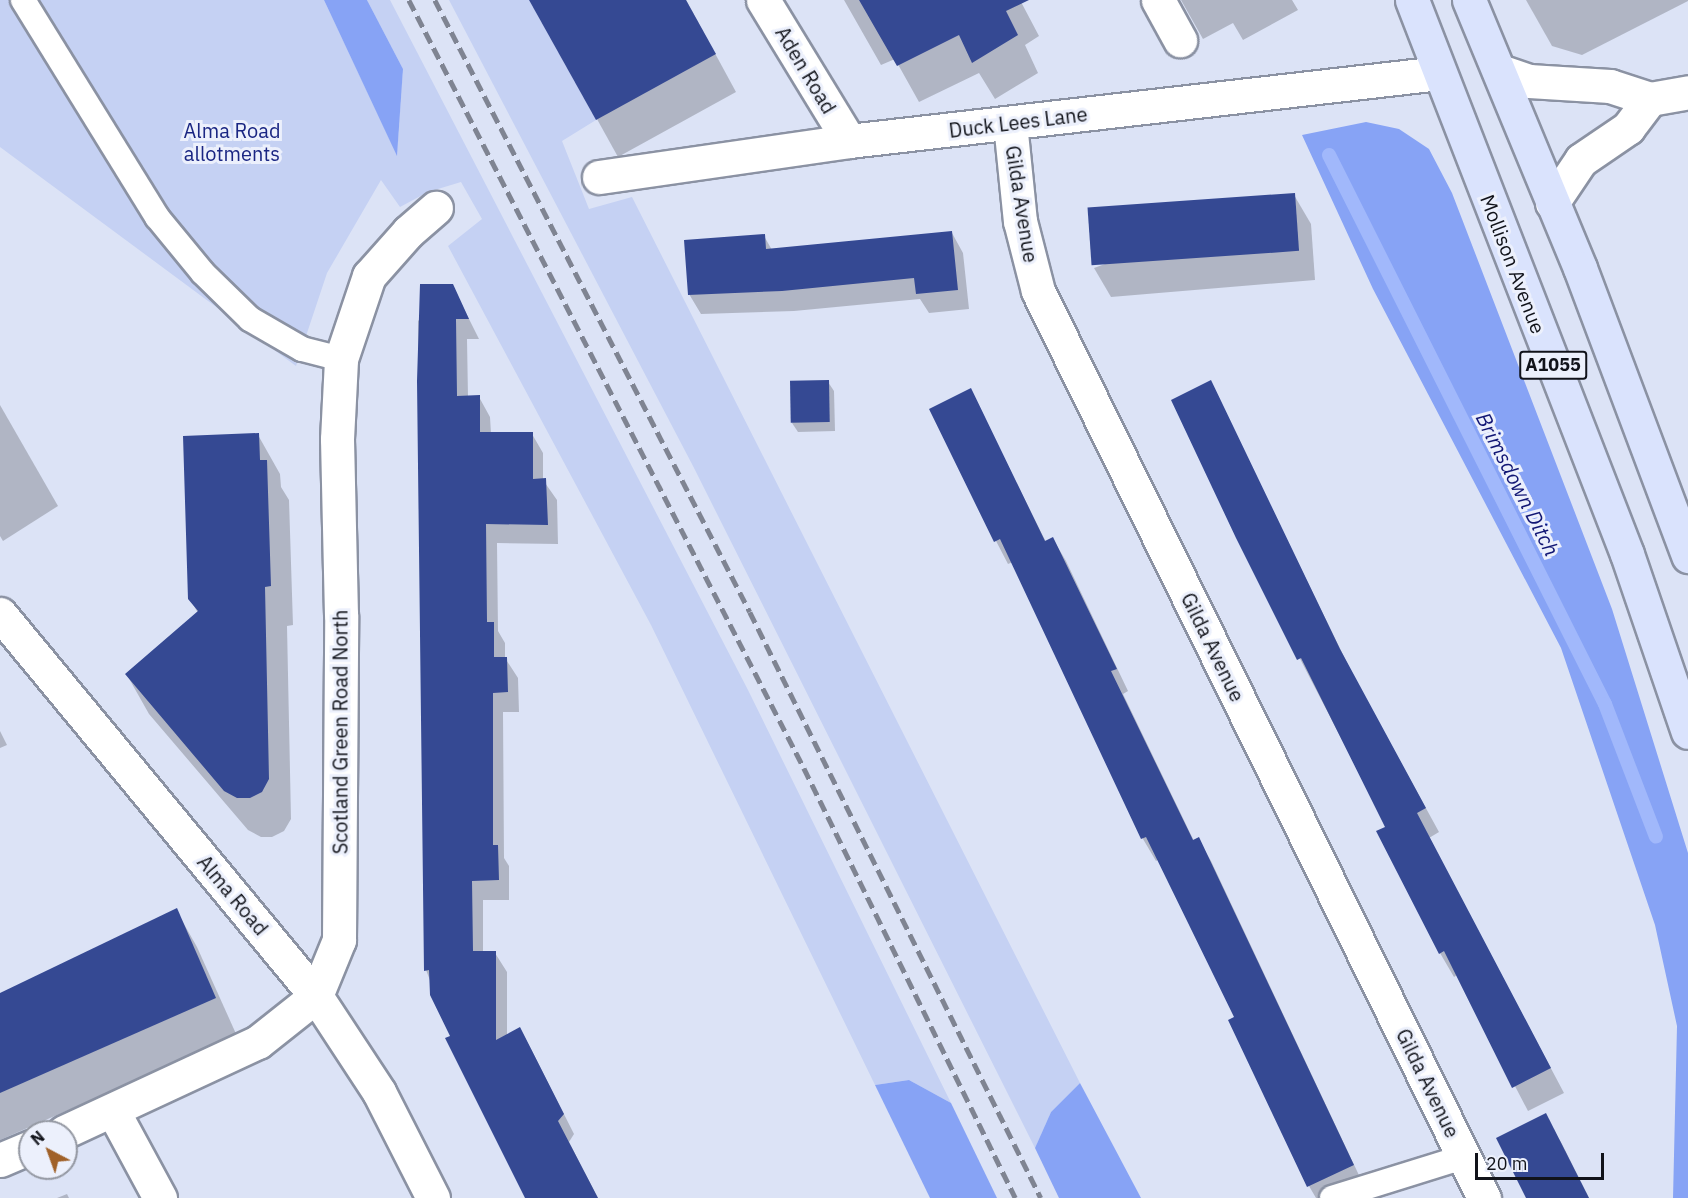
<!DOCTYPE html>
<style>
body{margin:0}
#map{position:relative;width:1688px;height:1198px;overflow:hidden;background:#dce3f6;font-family:"IBM Plex Sans",sans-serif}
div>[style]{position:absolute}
.green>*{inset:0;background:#c5d1f3}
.forest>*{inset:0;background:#87a3f5}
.shadow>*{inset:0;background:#0003}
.stream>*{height:14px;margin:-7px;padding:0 7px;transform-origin:7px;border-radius:7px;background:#a1b8fb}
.building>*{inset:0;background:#354993;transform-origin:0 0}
.roads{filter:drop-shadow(2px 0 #8b92a3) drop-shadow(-2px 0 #8b92a3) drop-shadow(0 2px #8b92a3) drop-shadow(0 -2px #8b92a3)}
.service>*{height:24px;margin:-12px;padding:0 12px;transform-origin:12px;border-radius:12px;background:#fff}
.minor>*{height:33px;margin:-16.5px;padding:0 16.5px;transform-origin:16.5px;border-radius:16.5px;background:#fff}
.tertiary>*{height:33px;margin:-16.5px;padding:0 16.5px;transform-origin:16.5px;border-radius:16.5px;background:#fff}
.primary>*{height:33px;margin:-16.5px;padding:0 16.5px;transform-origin:16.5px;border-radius:16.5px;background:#dae3fd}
.rail>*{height:4.5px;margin-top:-2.25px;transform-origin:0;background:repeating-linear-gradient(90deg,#7f8492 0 12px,transparent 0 18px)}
span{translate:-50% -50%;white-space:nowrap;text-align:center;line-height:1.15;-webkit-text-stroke:6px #ecf0fc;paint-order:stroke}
.shield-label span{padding:2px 4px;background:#ecf0fc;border:2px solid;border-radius:4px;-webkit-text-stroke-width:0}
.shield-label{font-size:18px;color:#11131a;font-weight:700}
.street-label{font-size:20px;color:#11131a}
.park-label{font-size:20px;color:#1a2683}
.water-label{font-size:21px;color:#111674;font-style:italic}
.north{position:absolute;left:18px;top:1120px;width:60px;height:60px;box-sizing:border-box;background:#ecf0fc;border:2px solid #9498a2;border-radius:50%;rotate:319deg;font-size:16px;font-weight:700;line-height:24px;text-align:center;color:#11131a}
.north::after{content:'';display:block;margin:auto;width:21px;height:27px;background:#a06129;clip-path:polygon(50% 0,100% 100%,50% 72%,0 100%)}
.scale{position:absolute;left:1475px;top:1153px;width:129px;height:27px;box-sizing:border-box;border:3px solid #11131a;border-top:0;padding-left:8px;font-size:18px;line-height:21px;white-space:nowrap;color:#11131a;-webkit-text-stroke:4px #ecf0fc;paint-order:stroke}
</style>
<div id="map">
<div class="green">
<i style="clip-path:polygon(0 0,324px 0,397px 155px,403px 69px,367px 0,390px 0,748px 690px,951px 1103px,909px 1080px,875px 1085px,651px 625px,448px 246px,482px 219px,461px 182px,428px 192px,400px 207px,381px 180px,327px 273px,296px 366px,0 147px)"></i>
<i style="clip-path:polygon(449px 0,529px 0,596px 120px,562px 141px,589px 209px,632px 197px,1080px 1083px,1051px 1112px,1035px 1148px,693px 466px)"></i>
</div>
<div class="forest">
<i style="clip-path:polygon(324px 0,367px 0,403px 69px,397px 156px)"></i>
<i style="clip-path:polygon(1366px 122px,1399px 129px,1429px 149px,1452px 193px,1612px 609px,1688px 853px,1688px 1198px,1673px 1198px,1677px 1026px,1655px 925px,1561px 648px,1373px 289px,1302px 135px)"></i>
<i style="clip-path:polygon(909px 1080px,951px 1103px,997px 1198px,930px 1198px,875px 1085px)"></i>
<i style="clip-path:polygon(1080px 1083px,1141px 1198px,1059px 1198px,1035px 1148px,1051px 1112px)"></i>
</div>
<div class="shadow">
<i style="clip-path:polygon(531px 0,686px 0,736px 92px,618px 157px)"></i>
<i style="clip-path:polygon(844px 0,1020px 0,1039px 36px,1025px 45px,1038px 73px,995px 99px,979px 73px,919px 102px,895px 59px,881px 65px)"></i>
<i style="clip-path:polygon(1181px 0,1292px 0,1298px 10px,1243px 40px,1233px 23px,1203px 39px)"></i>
<i style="clip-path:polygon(1526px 0,1688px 0,1688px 1px,1582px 55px,1552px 46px)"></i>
<i style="clip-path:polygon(1294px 195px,1311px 224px,1315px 280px,1111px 297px,1094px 268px)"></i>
<i style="clip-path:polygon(952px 233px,963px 253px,969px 309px,929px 313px,920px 299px,794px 311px,701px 314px,689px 294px,764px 236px,772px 250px)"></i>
<i style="clip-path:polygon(452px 285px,479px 339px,467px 339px,468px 397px,479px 397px,490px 417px,491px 434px,532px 434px,543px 453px,543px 480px,557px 500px,558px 544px,497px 543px,498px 631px,505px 643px,505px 658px,518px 678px,519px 712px,503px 712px,504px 858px,509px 866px,509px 900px,483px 900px,483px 953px,495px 953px,507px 972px,507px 1036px,520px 1029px,531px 1049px,574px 1134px,569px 1142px,598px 1198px,527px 1198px,452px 1037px,426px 970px,418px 321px)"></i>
<i style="clip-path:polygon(828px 382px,834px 391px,835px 431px,798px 432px,792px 423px)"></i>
<i style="clip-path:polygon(1210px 382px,1353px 675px,1439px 832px,1429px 838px,1564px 1093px,1528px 1111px,1457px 975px,1454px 977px,1440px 953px,1387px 827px,1237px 537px)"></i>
<i style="clip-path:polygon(970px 390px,1046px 542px,1053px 539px,1066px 561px,1128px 691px,1123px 694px,1194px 841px,1198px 839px,1211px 861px,1365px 1188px,1344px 1198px,1316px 1198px,1309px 1186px,1230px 1021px,1236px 1018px,1159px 859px,1156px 861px,1143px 839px,1013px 562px,1008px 564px,996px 541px,931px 410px)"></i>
<i style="clip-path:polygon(0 405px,58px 506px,3px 541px,0 536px)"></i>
<i style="clip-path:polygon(258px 435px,280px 474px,281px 487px,289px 500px,293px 625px,287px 626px,291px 819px,284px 831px,272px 837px,261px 837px,248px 830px,149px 714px,127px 675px,198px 613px,190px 599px)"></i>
<i style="clip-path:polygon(0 731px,7px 745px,0 748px)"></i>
<i style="clip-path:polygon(176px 910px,197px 947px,237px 1036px,0 1140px,0 995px)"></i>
<i style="clip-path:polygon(1545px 1115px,1562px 1144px,1589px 1198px,1528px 1198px)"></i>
<i style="clip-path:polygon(67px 1194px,69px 1198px,57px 1198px)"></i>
</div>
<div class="stream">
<i style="left:1329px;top:155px;width:614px;rotate:63.31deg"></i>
<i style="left:1605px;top:704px;width:142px;rotate:69deg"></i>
</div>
<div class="building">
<i style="clip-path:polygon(529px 0,686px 0,716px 54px,596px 120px)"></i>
<i style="clip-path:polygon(859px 0,1029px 0,1006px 11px,1018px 35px,972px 63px,959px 35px,897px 66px)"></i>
<i style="left:1295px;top:193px;width:58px;height:208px;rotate:86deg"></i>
<i style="clip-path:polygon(952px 231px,958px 290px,916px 294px,914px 278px,782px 291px,688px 295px,684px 240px,765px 234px,766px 249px)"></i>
<i style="clip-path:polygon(420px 284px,453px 284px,469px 319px,456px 319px,457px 396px,480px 395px,480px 432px,533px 432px,533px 479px,546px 478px,548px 525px,486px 524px,487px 622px,494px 622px,494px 657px,507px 657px,508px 692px,493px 693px,493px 845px,498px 845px,499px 880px,472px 881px,473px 951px,496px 951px,496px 1040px,520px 1027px,564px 1114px,558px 1121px,598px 1198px,525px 1198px,445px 1038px,450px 1036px,430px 995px,429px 970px,424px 971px,417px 381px)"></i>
<i style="left:829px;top:380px;width:42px;height:39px;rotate:89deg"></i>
<i style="clip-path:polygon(1211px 380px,1340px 649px,1426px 808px,1417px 813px,1551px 1068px,1512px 1088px,1444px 951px,1439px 954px,1376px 831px,1385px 827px,1301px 658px,1297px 660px,1236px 538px,1171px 400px)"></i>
<i style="clip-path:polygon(971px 388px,1045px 541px,1053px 537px,1117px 669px,1111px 671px,1193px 840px,1199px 837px,1354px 1165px,1307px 1187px,1228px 1020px,1234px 1017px,1146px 837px,1141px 839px,1000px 539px,994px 542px,929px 409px)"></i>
<i style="clip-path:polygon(259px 433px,260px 460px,267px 460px,271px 586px,265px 587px,269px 779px,262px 792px,250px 798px,237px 798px,224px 791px,125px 674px,198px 611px,188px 599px,183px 436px)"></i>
<i style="clip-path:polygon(177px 908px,216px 998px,0 1093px,0 993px)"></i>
<i style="clip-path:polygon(1546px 1113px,1589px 1198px,1526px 1198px,1496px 1138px)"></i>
</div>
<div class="roads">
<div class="service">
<i style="left:23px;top:0;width:255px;rotate:58.3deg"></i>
<i style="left:157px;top:217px;width:72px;rotate:50.6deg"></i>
<i style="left:203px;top:273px;width:66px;rotate:44.4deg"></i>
<i style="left:250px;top:319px;width:60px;rotate:30deg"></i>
<i style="left:302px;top:349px;width:40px;rotate:14.4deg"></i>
<i style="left:1332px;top:1198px;width:138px;rotate:-17.3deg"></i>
</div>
<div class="minor">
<i style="left:763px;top:0;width:165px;rotate:58.6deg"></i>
<i style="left:1158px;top:0;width:46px;rotate:61.2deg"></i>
<i style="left:1500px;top:71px;width:31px;rotate:19deg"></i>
<i style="left:1529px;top:81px;width:81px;rotate:3.5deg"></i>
<i style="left:1610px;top:86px;width:42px;rotate:18deg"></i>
<i style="left:1650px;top:99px;width:39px;rotate:-10deg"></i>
<i style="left:1010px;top:123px;width:99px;rotate:84.2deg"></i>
<i style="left:1020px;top:221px;width:72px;rotate:75.6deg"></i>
<i style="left:1038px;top:291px;width:1011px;rotate:63.82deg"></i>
<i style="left:599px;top:177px;width:253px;rotate:-8.2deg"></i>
<i style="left:849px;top:141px;width:594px;rotate:-6.57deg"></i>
<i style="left:1552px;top:203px;width:52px;rotate:-56deg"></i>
<i style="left:1581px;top:160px;width:57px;rotate:-34.2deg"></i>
<i style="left:1628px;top:128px;width:36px;rotate:-53deg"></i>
<i style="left:113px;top:1111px;width:99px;rotate:61.6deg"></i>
<i style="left:64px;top:1132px;width:214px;rotate:-24.9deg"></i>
<i style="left:258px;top:1042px;width:74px;rotate:-38.4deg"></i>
<i style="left:316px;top:996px;width:61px;rotate:-67.7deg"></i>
<i style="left:339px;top:940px;width:325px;rotate:-89.6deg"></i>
<i style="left:341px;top:615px;width:176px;rotate:-91.3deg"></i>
<i style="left:337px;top:439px;width:80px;rotate:-87.1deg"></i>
<i style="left:341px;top:359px;width:88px;rotate:-71.4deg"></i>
<i style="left:369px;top:276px;width:59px;rotate:-48.4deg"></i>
<i style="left:408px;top:232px;width:37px;rotate:-41deg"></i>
<i style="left:0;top:1160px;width:33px;rotate:-23deg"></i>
</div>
<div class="tertiary">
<i style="left:0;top:614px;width:496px;rotate:50.4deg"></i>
<i style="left:316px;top:996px;width:115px;rotate:56.7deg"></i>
<i style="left:379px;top:1092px;width:119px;rotate:63deg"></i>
</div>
<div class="primary">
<i style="left:1412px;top:0;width:594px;rotate:68.79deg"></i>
<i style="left:1627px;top:554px;width:188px;rotate:71.1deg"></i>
<i style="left:1469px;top:0;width:290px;rotate:67.5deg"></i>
<i style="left:1580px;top:268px;width:308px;rotate:69.4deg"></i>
</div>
</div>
<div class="rail">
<i style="left:409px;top:0;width:864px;rotate:62.78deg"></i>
<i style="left:804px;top:768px;width:479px;rotate:63.8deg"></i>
<i style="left:435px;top:0;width:688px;rotate:62.76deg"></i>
<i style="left:750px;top:612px;width:654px;rotate:63.59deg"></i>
</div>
<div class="shield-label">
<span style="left:1553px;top:365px">A1055</span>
</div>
<div class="street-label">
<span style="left:806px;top:70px;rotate:59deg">Aden Road</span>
<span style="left:1018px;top:122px;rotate:-7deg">Duck Lees Lane</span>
<span style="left:1022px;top:204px;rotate:81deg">Gilda Avenue</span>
<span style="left:1513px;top:264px;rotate:69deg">Mollison Avenue</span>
<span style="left:1213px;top:647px;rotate:64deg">Gilda Avenue</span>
<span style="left:340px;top:732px;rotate:-90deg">Scotland Green Road North</span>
<span style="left:233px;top:895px;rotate:50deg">Alma Road</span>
<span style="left:1428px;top:1083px;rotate:64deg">Gilda Avenue</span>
</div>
<div class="park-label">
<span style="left:232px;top:142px">Alma Road<br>allotments</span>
</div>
<div class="water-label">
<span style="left:1518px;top:484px;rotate:63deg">Brimsdown Ditch</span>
</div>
<div class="north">N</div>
<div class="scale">20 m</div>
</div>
